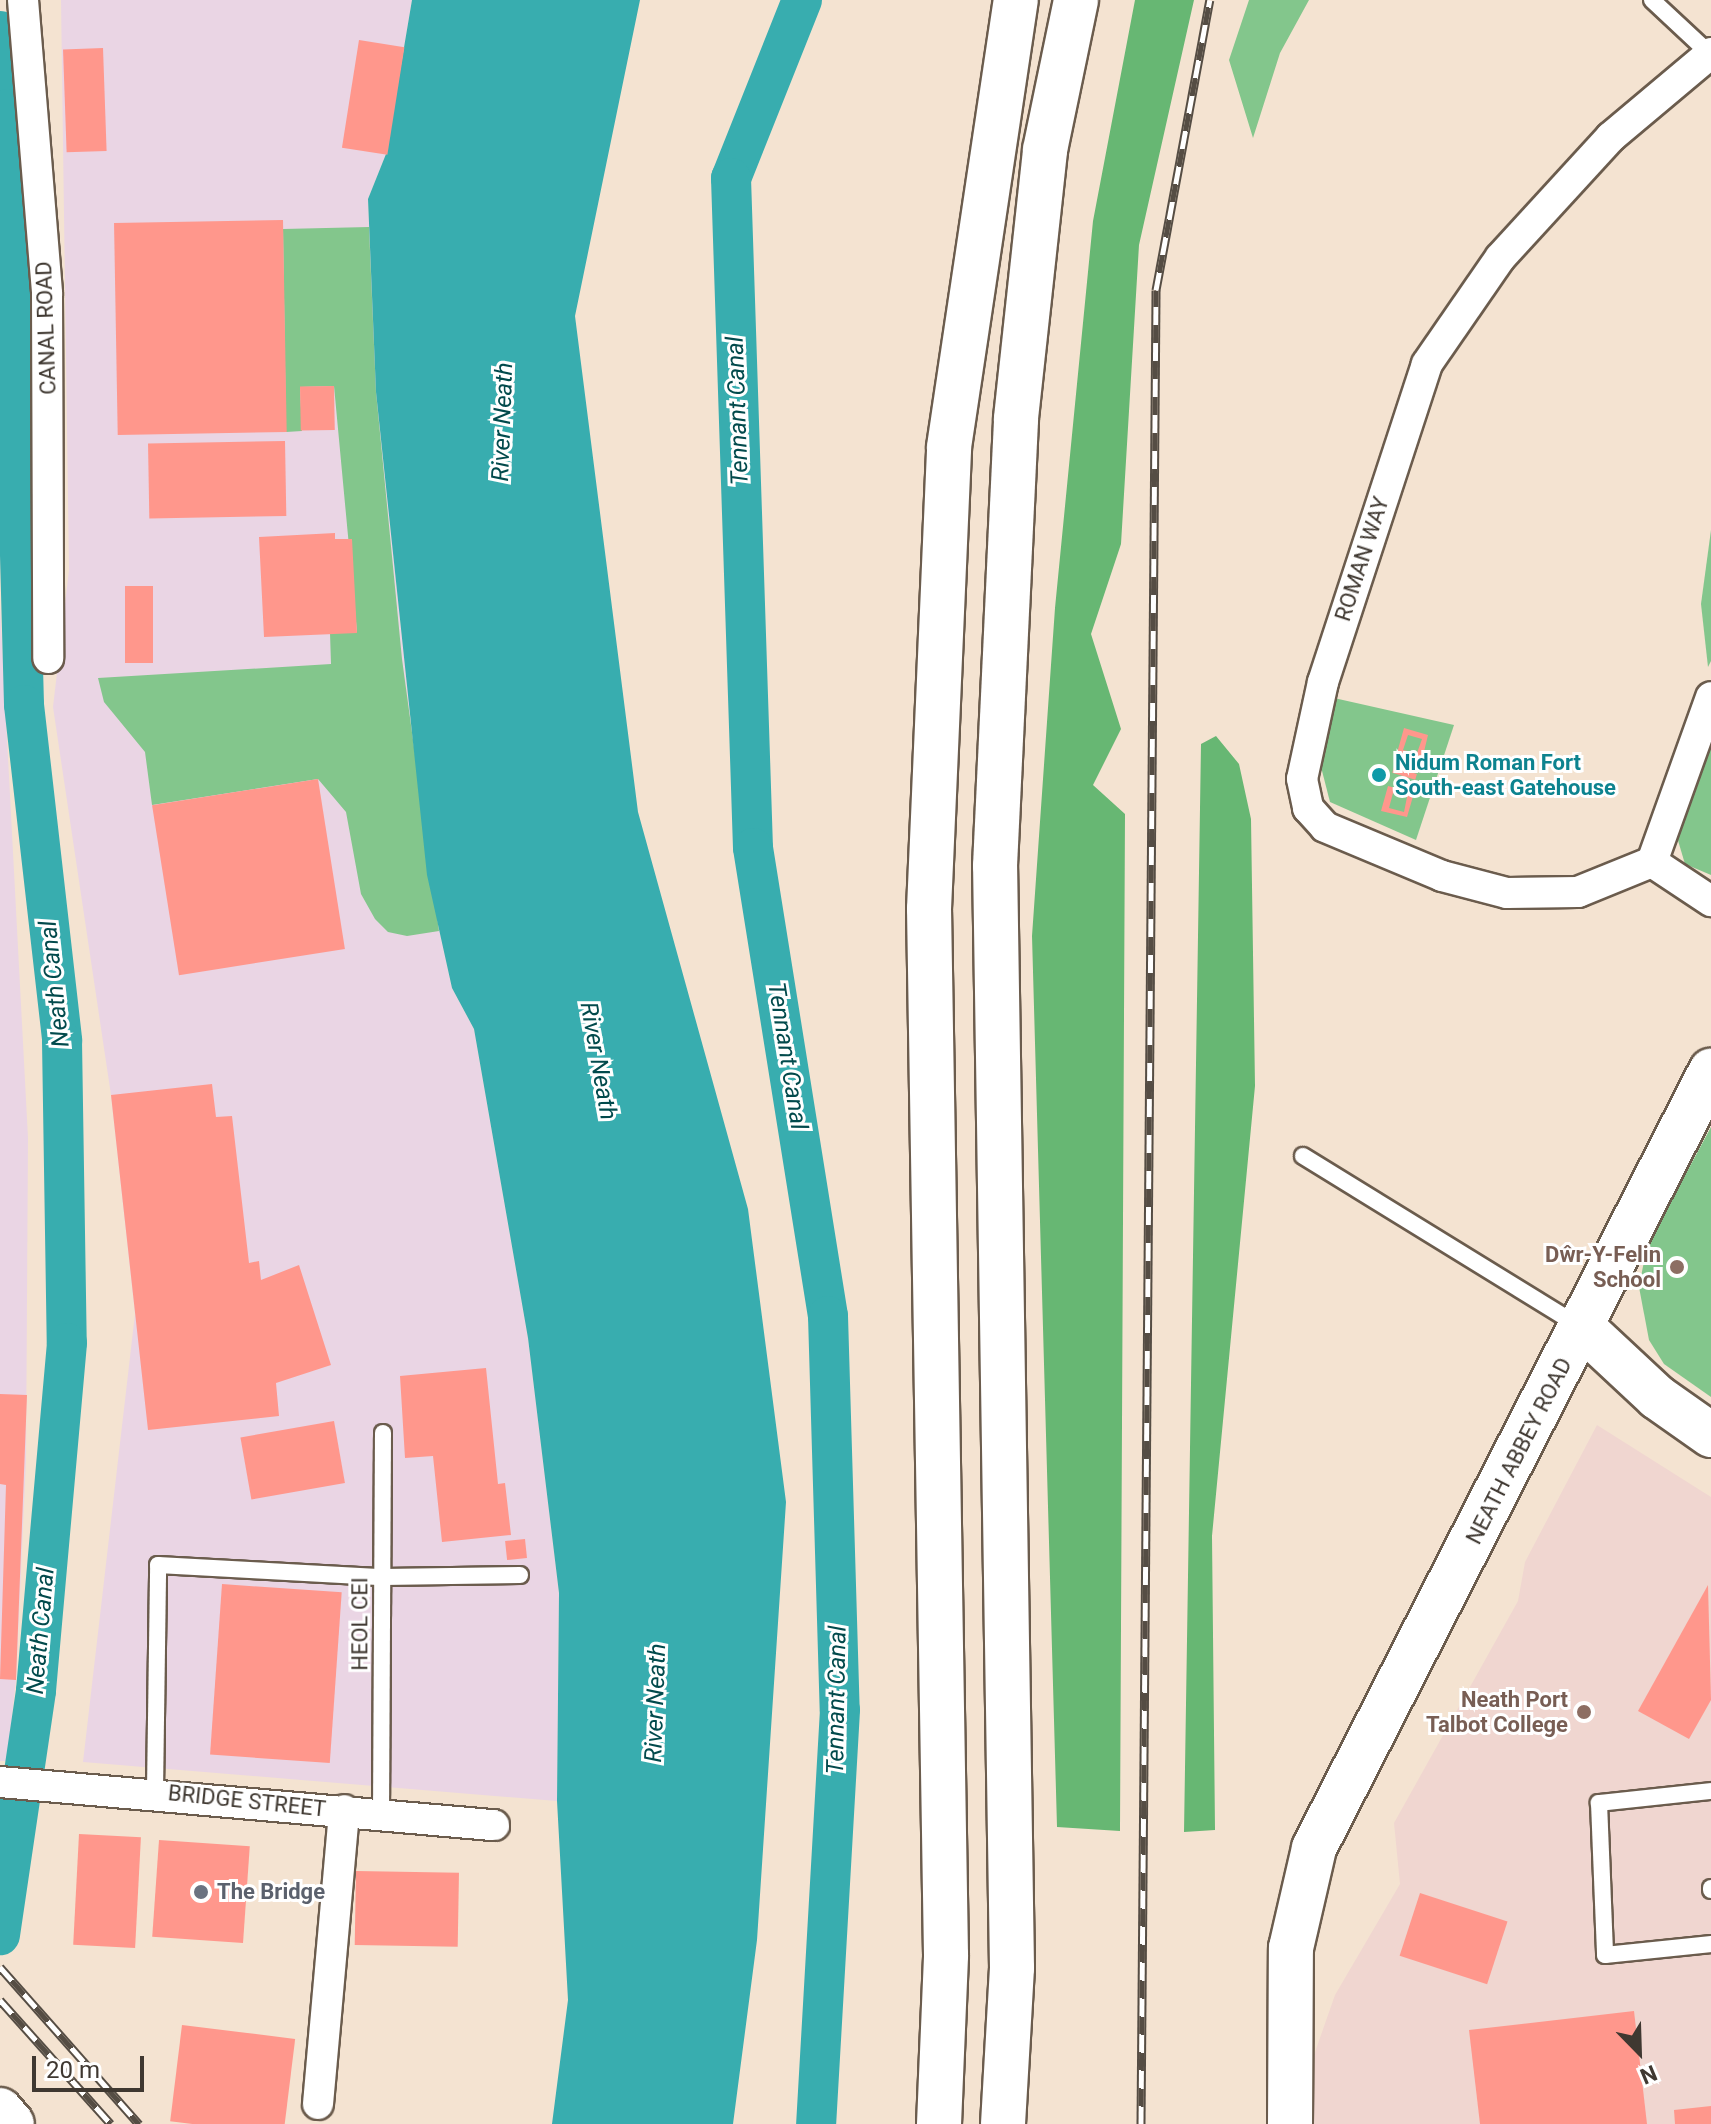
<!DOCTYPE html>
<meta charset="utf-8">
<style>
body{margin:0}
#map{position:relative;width:1711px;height:2124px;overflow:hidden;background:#f4e3d1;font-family:Roboto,sans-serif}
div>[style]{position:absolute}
.industrial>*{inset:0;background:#ead5e4}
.education>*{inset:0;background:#f0d6d0}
.green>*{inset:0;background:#83c68c}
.forest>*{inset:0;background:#67b773}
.water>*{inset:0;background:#38adaf}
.canal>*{height:40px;margin:-20px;padding:0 20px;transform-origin:20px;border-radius:20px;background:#38adaf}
.building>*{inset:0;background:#ff978c;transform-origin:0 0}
.roads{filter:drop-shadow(2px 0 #6b5c4d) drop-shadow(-2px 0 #6b5c4d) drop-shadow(0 2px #6b5c4d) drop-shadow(0 -2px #6b5c4d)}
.lane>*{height:16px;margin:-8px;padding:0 8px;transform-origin:8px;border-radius:8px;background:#fff}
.street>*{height:30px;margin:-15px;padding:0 15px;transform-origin:15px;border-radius:15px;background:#fff}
.secondary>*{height:44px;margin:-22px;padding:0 22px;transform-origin:22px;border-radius:22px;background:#fff}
.primary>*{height:44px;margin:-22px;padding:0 22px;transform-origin:22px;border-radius:22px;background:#fff}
.highway>*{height:44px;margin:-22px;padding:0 22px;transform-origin:22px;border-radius:22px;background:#fff}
.rail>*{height:9px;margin-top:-4.5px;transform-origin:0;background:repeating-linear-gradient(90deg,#fff 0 18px,#554d44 0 36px);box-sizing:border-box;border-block:2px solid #554d44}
.dots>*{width:22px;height:22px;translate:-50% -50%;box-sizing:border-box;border:4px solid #fff;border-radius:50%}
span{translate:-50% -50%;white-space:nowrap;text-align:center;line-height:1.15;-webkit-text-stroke:6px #fff;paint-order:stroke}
.street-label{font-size:22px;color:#3f3831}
.culture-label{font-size:22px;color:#0d838f;font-weight:700}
.left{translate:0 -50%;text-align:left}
.education-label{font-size:22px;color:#785e54;font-weight:700}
.right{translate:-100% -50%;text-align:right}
.worship-label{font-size:22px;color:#5b616d;font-weight:700}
.water-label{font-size:24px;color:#024a4c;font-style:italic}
.north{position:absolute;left:1599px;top:2012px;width:80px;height:80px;-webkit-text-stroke:6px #fff;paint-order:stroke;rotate:157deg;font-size:22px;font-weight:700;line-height:32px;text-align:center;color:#3f3831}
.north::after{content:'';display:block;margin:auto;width:28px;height:36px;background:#3f3831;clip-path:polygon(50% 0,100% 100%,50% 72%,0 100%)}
.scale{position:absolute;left:32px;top:2056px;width:112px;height:36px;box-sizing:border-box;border:4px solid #3f3831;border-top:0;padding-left:10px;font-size:24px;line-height:28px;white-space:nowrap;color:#3f3831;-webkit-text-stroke:6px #fff;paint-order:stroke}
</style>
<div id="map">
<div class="industrial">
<i style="clip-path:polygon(61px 0,412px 0,386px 154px,368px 199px,376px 392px,427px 875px,452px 988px,474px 1029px,528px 1338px,559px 1593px,557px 1801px,83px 1762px,135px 1314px,111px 1095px,53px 707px,69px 570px)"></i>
<i style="clip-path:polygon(0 605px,28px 1138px,26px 1461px,16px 1680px,7px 1761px,0 1761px)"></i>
</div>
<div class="education">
<i style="clip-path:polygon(1597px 1425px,1711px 1497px,1711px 2124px,1314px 2124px,1307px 2075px,1335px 1995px,1400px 1884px,1394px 1823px,1518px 1601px,1525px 1562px)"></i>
</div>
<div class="green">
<i style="clip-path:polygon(1249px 0,1309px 0,1280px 53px,1253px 138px,1229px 60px)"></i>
<i style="clip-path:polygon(369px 227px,376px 392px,402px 659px,439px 931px,407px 936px,388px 932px,375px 919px,361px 894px,346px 812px,318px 779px,152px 805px,145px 752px,104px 702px,98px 678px,331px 664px,330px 633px,357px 632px,334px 386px,300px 387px,302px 431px,286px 432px,283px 229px)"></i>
<i style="clip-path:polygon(1711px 530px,1711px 661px,1708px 667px,1701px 604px)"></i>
<i style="clip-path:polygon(1334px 698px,1454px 725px,1416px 840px,1330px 802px,1320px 763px)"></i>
<i style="clip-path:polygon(1711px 727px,1711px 875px,1685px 864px,1674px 827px)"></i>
<i style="clip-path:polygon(1711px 1127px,1711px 1397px,1664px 1364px,1649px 1340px,1639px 1287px,1647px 1246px)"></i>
</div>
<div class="forest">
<i style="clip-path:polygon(1135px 0,1194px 0,1139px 245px,1121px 544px,1091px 634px,1121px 729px,1093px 785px,1125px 814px,1120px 1831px,1057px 1827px,1032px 936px,1055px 608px,1093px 221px)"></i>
<i style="clip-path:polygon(1216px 736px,1239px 764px,1251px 819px,1255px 1086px,1212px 1536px,1215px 1830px,1184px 1832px,1201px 744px)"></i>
</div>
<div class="water">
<i style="clip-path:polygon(412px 0,640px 0,575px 316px,638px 812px,748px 1209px,786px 1502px,757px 1940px,733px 2124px,552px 2124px,568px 2000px,557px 1801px,559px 1593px,528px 1338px,474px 1029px,452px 988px,427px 875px,376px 392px,368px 199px,386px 154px)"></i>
</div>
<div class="canal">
<i style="left:802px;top:0;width:192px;rotate:111.7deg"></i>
<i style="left:731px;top:178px;width:670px;rotate:88.12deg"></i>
<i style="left:753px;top:848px;width:474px;rotate:80.9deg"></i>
<i style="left:828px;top:1316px;width:394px;rotate:88.3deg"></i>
<i style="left:840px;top:1710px;width:415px;rotate:93.3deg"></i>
<i style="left:0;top:31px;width:78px;rotate:84.1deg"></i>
<i style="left:8px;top:109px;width:596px;rotate:88.46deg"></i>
<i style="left:24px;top:705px;width:338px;rotate:83.5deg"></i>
<i style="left:62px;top:1041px;width:302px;rotate:89.1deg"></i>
<i style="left:67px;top:1343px;width:349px;rotate:95.1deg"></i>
<i style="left:36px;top:1691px;width:247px;rotate:98.4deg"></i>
</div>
<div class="building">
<i style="left:359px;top:40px;width:46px;height:109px;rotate:9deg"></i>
<i style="left:103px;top:48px;width:103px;height:40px;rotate:88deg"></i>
<i style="left:283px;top:220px;width:212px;height:169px;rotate:89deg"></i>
<i style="left:334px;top:386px;width:44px;height:34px;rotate:89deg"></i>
<i style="left:285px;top:441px;width:75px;height:137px;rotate:89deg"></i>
<i style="clip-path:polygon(335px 533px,335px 539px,352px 539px,357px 633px,264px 637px,259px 537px)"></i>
<i style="left:125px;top:586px;width:28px;height:77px"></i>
<i style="clip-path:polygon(evenodd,1404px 728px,1428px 735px,1422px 760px,1397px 753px,1404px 728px,1408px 735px,1422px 739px,1417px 753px,1403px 750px,1408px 735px)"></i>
<i style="left:1394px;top:767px;width:24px;height:6px;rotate:17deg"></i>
<i style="left:318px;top:779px;width:172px;height:168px;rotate:81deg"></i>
<i style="clip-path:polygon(evenodd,1388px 786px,1414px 793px,1407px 817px,1381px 811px,1388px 786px,1393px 793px,1407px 797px,1404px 812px,1389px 808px,1393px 793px)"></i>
<i style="clip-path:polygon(212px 1084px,216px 1117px,232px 1116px,249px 1263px,259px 1261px,261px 1280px,299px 1265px,331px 1365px,276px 1383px,279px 1416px,148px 1430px,111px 1095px)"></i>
<i style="clip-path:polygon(486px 1368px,498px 1484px,505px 1483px,511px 1535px,442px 1542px,433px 1456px,405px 1458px,400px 1376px)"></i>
<i style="clip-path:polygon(0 1394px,27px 1395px,16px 1680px,0 1679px,6px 1485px,0 1484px)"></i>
<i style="left:334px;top:1421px;width:63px;height:95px;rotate:80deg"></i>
<i style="left:525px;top:1539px;width:19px;height:20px;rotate:84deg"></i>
<i style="left:222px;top:1584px;width:120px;height:171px;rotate:4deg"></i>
<i style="clip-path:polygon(1708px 1585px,1711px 1700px,1689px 1739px,1638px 1711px)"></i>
<i style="left:79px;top:1834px;width:62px;height:111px;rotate:3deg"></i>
<i style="left:159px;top:1840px;width:91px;height:97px;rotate:4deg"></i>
<i style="left:356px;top:1871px;width:103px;height:74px;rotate:1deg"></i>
<i style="left:1420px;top:1893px;width:92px;height:66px;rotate:18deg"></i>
<i style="clip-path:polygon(1634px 2011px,1647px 2124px,1480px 2124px,1469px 2030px)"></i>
<i style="left:182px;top:2025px;width:114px;height:97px;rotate:7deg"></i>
<i style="clip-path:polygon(1711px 2106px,1711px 2124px,1675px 2124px,1674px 2110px)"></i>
</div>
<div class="roads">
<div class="lane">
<i style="left:1652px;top:0;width:79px;rotate:43deg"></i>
<i style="left:1303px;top:1156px;width:323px;rotate:31.6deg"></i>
<i style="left:155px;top:1791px;width:226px;rotate:-89.2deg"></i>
<i style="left:158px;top:1565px;width:225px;rotate:3.1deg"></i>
<i style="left:383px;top:1577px;width:137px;rotate:-0.8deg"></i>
<i style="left:1711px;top:1791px;width:113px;rotate:173.9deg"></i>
<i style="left:1599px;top:1803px;width:152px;rotate:87.7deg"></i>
<i style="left:1605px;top:1955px;width:107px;rotate:-5.9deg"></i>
<i style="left:381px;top:1814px;width:381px;rotate:-89.7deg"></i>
<i style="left:1711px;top:1888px;width:2px;rotate:90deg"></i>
</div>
<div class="street">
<i style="left:23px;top:0;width:295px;rotate:85.3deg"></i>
<i style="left:47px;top:294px;width:364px;rotate:89.8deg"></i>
<i style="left:1711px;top:53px;width:131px;rotate:140deg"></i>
<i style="left:1611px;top:137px;width:164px;rotate:132.5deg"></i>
<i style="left:1500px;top:258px;width:129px;rotate:124.6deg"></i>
<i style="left:1427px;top:364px;width:335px;rotate:108.1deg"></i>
<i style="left:1323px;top:682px;width:99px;rotate:102.2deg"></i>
<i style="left:1302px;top:779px;width:30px;rotate:78deg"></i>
<i style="left:1308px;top:808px;width:25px;rotate:48deg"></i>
<i style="left:1325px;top:827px;width:127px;rotate:22.7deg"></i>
<i style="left:1442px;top:876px;width:67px;rotate:14.7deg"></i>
<i style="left:1507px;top:893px;width:71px;rotate:-0.8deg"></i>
<i style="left:1578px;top:892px;width:80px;rotate:-22.1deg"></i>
<i style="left:1652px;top:862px;width:175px;rotate:-70.3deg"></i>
<i style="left:1652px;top:862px;width:71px;rotate:33.5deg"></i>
<i style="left:0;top:1782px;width:496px;rotate:5deg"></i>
<i style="left:318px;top:2104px;width:295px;rotate:-84.9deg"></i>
</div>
<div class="secondary">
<i style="left:1582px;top:1327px;width:103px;rotate:43deg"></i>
<i style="left:1657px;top:1397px;width:66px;rotate:35.1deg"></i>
<i style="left:0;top:2110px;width:18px;rotate:49deg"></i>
</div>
<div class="primary">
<i style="left:1290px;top:2124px;width:176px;rotate:-89.7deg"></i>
<i style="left:1291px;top:1948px;width:103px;rotate:-77deg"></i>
<i style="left:1314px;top:1848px;width:873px;rotate:-62.94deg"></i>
</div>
<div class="highway">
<i style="left:939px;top:2124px;width:169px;rotate:-87.6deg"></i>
<i style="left:946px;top:1955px;width:1046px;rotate:-90.93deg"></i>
<i style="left:929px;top:909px;width:462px;rotate:-87.5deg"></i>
<i style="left:949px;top:447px;width:452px;rotate:-81.5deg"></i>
<i style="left:1003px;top:2124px;width:156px;rotate:-86.7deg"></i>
<i style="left:1012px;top:1968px;width:1102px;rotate:-90.88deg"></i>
<i style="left:995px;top:866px;width:448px;rotate:-87.3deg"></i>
<i style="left:1016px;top:418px;width:270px;rotate:-83.8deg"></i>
<i style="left:1045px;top:150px;width:153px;rotate:-78.3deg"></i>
</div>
</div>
<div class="rail">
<i style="left:0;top:1967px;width:210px;rotate:48.5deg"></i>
<i style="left:0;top:2000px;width:166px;rotate:48.2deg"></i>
<i style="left:1141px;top:2124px;width:1834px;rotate:-89.53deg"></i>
<i style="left:1156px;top:290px;width:295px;rotate:-79.5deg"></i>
</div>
<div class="dots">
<i style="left:1379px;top:775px;background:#0f9aa8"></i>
<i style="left:1677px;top:1267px;background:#8d6e63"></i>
<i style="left:1584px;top:1712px;background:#8d6e63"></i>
<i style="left:201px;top:1892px;background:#6b7280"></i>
</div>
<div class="street-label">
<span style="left:46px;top:328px;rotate:-92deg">CANAL ROAD</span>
<span style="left:1362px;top:559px;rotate:-72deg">ROMAN WAY</span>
<span style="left:1519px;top:1451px;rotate:-63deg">NEATH ABBEY ROAD</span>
<span style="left:360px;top:1624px;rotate:-90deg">HEOL CEI</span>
<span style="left:247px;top:1801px;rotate:6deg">BRIDGE STREET</span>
</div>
<div class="culture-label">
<span class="left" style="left:1395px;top:775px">Nidum Roman Fort<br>South-east Gatehouse</span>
</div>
<div class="education-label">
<span class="right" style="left:1661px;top:1267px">Dŵr-Y-Felin<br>School</span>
<span class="right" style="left:1568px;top:1712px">Neath Port<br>Talbot College</span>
</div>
<div class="worship-label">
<span class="left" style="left:217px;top:1892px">The Bridge</span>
</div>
<div class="water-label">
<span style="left:738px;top:411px;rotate:-92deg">Tennant Canal</span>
<span style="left:503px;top:422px;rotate:-88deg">River Neath</span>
<span style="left:55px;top:984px;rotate:-96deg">Neath Canal</span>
<span style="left:787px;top:1056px;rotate:81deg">Tennant Canal</span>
<span style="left:598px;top:1061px;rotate:80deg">River Neath</span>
<span style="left:41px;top:1631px;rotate:-85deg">Neath Canal</span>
<span style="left:837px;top:1700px;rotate:-89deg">Tennant Canal</span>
<span style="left:656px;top:1703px;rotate:-88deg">River Neath</span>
</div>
<div class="north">N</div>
<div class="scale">20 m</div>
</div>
